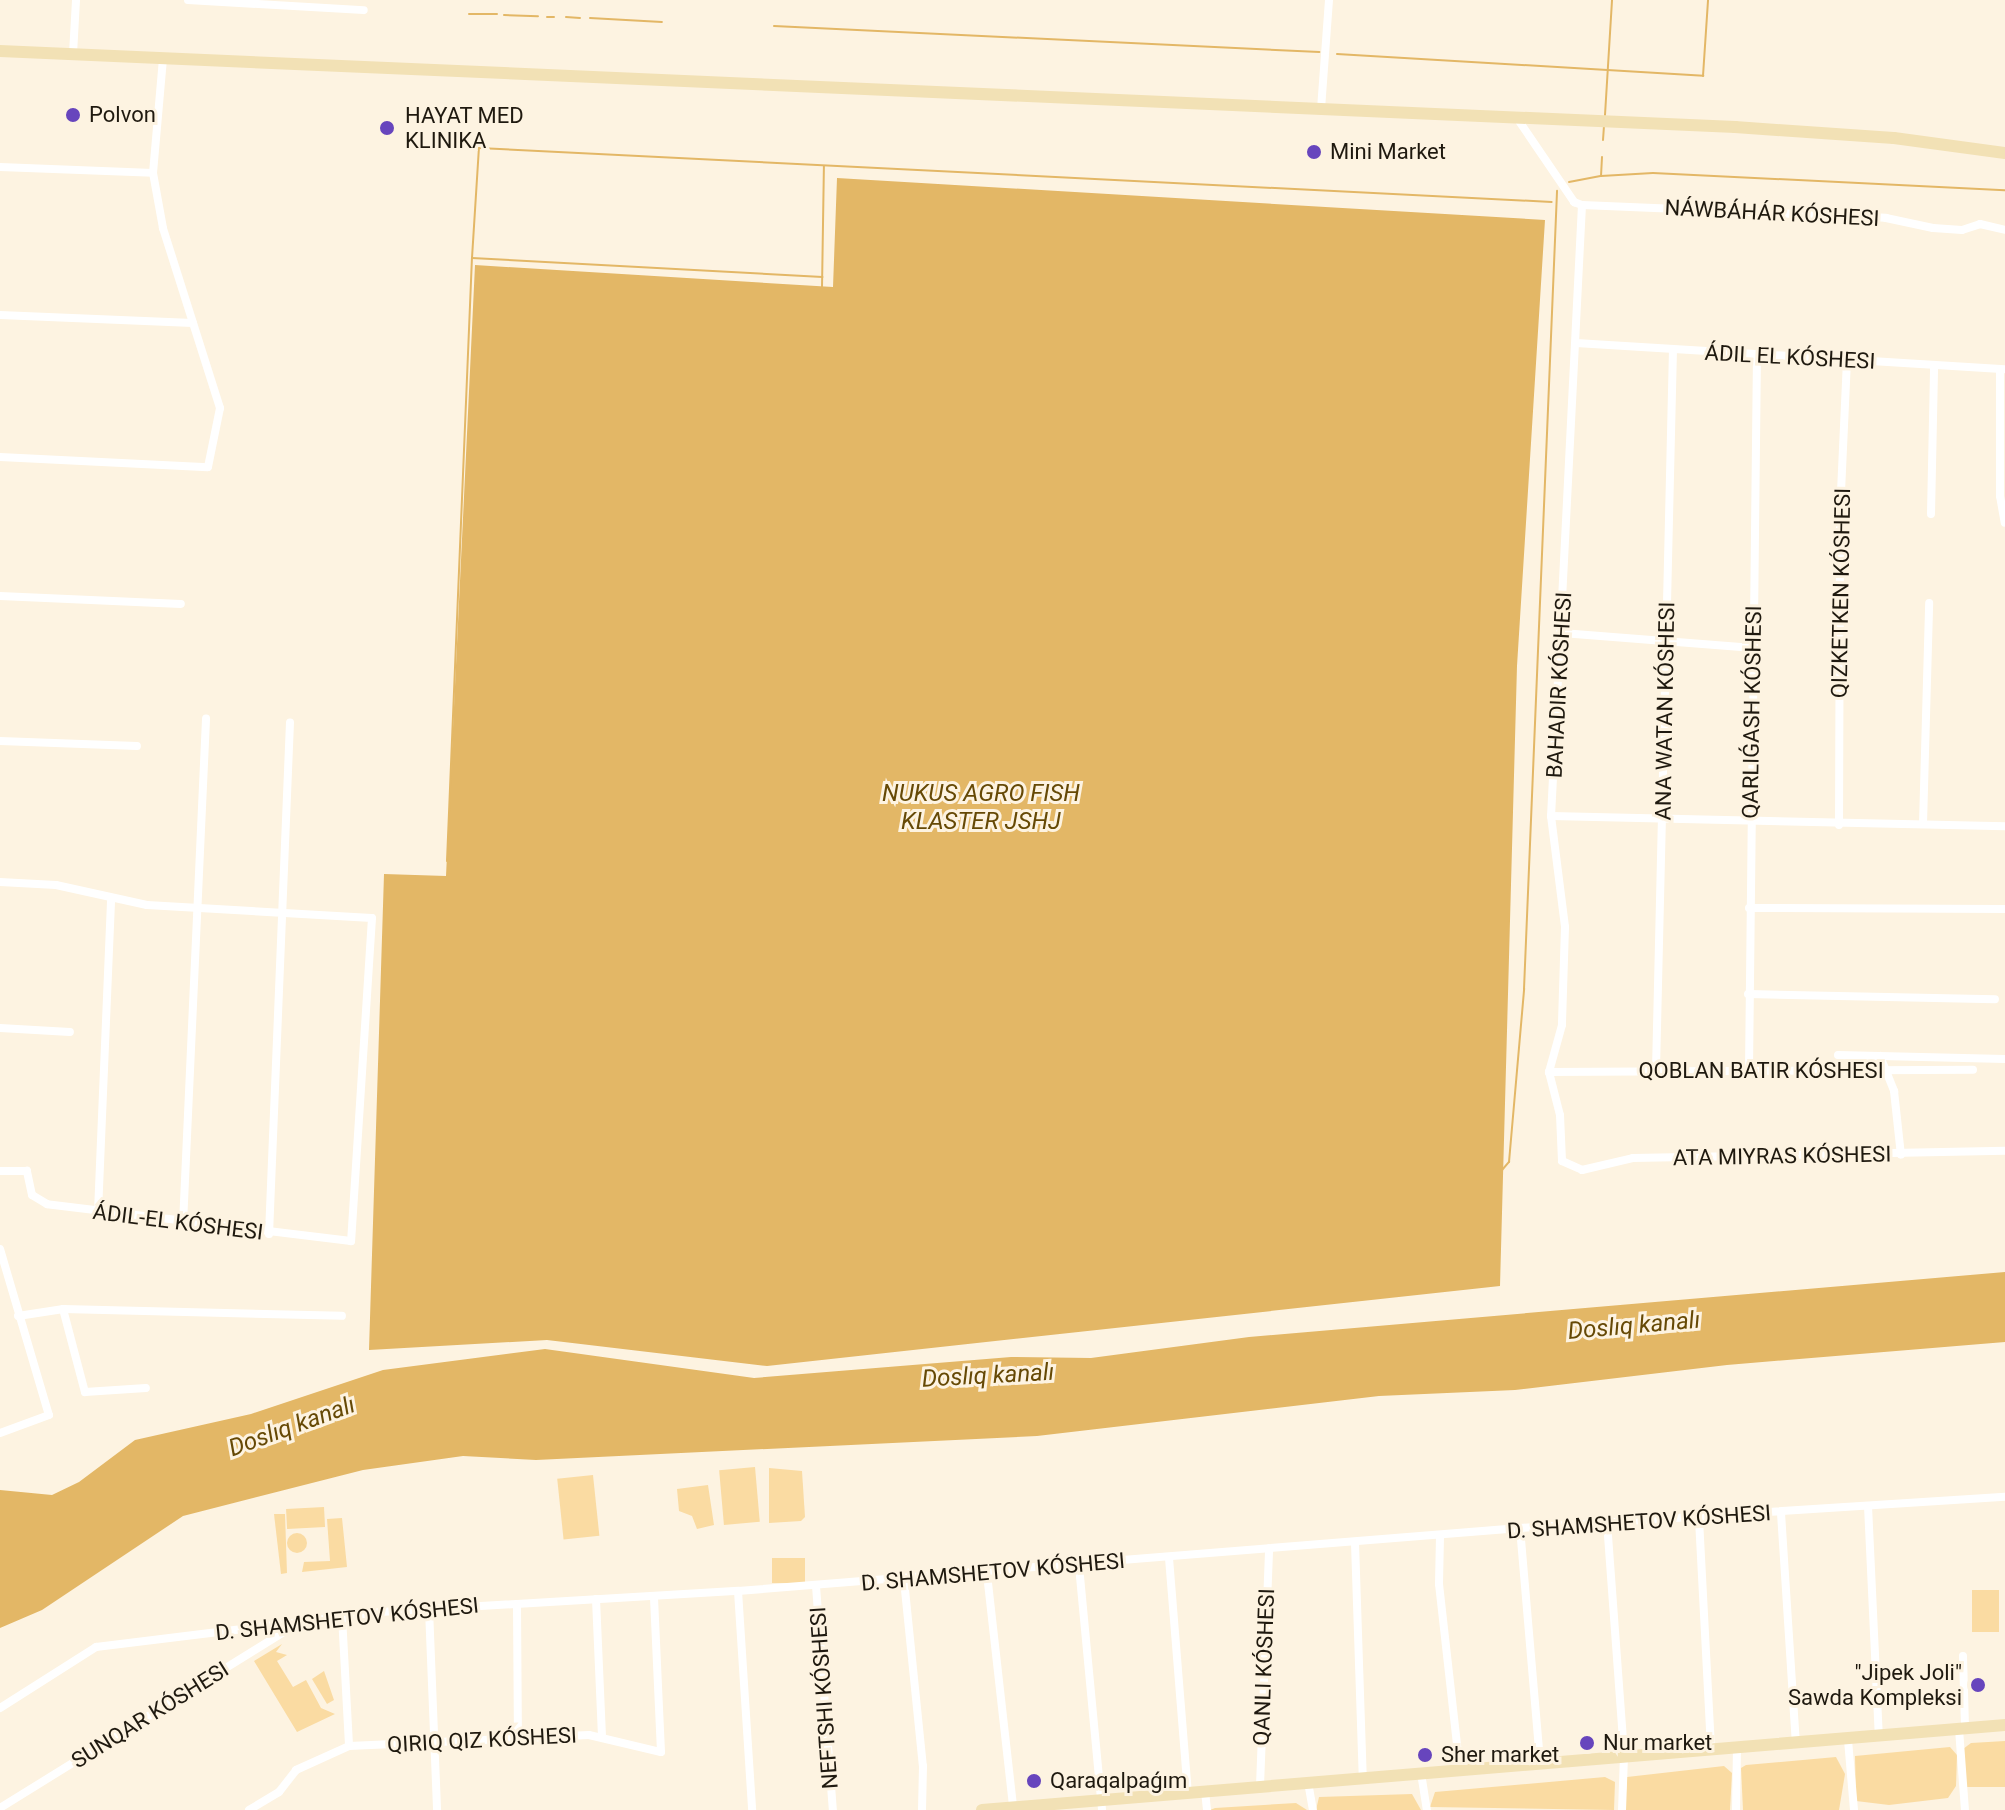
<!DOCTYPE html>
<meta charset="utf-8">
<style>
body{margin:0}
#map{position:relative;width:2005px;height:1810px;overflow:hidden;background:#fdf3e1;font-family:Roboto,sans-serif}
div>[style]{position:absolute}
.green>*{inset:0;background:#fadba2;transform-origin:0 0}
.round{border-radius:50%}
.water>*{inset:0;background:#e3b766}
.stream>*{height:2px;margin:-1px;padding:0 1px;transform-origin:1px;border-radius:1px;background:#e3b766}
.minor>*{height:8px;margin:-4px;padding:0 4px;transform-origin:4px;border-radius:4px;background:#fff}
.secondary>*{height:12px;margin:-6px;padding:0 6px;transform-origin:6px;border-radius:6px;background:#f2e1b5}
.dots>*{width:22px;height:22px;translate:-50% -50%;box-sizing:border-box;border:4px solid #fdf3e1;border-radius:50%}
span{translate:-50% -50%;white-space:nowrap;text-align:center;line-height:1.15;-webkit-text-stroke:6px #fdf3e1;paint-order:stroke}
.poi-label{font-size:22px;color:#1f190f}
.left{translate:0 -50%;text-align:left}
.right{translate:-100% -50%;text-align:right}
.street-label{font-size:22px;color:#1f190f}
.water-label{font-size:24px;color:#664905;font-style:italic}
</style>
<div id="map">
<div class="green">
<i style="left:755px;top:1467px;width:55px;height:36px;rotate:85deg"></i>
<i style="clip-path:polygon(769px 1468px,802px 1471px,805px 1517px,801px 1521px,769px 1523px)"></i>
<i style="left:593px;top:1475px;width:61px;height:36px;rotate:84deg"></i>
<i style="clip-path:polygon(708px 1485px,714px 1525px,697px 1529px,692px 1516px,679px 1511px,677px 1489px)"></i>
<i style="left:324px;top:1507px;width:20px;height:38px;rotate:87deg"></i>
<i style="clip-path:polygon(274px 1514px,285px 1514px,287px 1573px,281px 1574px)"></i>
<i style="clip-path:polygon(342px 1518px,347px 1567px,302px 1572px,304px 1562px,330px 1561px,327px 1519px)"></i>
<i class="round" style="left:287px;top:1533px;width:20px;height:20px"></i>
<i style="left:805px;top:1558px;width:25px;height:33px;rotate:90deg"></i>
<i style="left:1972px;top:1590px;width:27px;height:42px"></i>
<i style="clip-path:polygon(282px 1644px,276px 1652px,287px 1655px,277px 1661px,293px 1687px,306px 1680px,321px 1708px,335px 1714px,297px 1732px,254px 1661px)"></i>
<i style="clip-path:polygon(324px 1671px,334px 1700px,327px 1704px,312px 1679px)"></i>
<i style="clip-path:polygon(2005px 1741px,2005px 1787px,1965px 1787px,1963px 1749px,1971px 1743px)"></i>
<i style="clip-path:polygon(1950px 1747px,1957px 1755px,1956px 1786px,1948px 1798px,1889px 1805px,1856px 1801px,1855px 1756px)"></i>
<i style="clip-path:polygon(1836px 1757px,1845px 1774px,1839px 1810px,1743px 1810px,1741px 1768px,1746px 1765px)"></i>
<i style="clip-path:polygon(1724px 1766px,1732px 1773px,1730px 1810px,1625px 1810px,1627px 1777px)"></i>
<i style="clip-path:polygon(1605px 1777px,1615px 1782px,1614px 1810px,1430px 1807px,1435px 1792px)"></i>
<i style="clip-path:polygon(1412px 1794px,1421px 1810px,1316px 1810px,1319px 1797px)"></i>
<i style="clip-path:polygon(1296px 1803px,1307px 1810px,1210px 1810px,1215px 1808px)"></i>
</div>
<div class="water">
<i style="clip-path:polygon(837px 178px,1545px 220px,1517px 666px,1500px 1286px,767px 1366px,547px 1340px,369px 1350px,384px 874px,446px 876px,475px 265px,833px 287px)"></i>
<i style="clip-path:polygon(2005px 1272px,2005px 1342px,1727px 1365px,1515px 1390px,1379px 1396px,1037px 1436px,536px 1460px,463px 1456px,363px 1470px,183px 1516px,42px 1610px,0 1628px,0 1490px,52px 1495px,79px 1482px,135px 1440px,251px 1414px,383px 1370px,545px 1349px,754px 1378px,1011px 1357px,1091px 1358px,1249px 1337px)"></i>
</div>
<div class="stream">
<i style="left:469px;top:14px;width:28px"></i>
<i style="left:504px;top:15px;width:34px;rotate:2deg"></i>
<i style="left:547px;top:17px;width:7px"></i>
<i style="left:566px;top:17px;width:14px;rotate:4deg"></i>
<i style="left:590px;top:18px;width:72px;rotate:3.2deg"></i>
<i style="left:774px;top:26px;width:546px;rotate:2.73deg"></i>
<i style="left:1337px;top:54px;width:367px;rotate:3.4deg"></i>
<i style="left:1703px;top:76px;width:76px;rotate:-86.2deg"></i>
<i style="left:1605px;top:115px;width:115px;rotate:-86.5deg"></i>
<i style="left:1603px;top:140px;width:15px;rotate:-86deg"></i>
<i style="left:1602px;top:157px;width:19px;rotate:93deg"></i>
<i style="left:1601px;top:176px;width:52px;rotate:-3.3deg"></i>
<i style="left:1653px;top:173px;width:352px;rotate:2.8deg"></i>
<i style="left:1569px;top:182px;width:32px;rotate:-11deg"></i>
<i style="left:472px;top:258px;width:110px;rotate:-86.4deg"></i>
<i style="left:479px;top:148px;width:1074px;rotate:2.88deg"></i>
<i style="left:822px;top:288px;width:122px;rotate:-89.1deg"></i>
<i style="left:447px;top:861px;width:604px;rotate:-87.63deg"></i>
<i style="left:472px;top:258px;width:351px;rotate:3.1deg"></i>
<i style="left:1502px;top:1170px;width:11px;rotate:-49deg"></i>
<i style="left:1509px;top:1162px;width:174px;rotate:-85deg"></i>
<i style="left:1524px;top:989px;width:799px;rotate:-87.63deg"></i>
</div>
<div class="minor">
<i style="left:188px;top:0;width:176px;rotate:3.3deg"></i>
<i style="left:73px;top:54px;width:54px;rotate:-86.8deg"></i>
<i style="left:1321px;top:109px;width:109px;rotate:-85.8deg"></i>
<i style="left:1517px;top:118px;width:102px;rotate:55.8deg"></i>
<i style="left:1574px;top:202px;width:9px;rotate:21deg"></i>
<i style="left:1582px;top:205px;width:304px;rotate:2.4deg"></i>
<i style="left:1886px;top:218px;width:48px;rotate:12deg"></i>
<i style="left:1933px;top:228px;width:29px;rotate:4deg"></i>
<i style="left:1962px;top:230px;width:19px;rotate:-18deg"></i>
<i style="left:1980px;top:224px;width:26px;rotate:13deg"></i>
<i style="left:0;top:167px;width:153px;rotate:2.2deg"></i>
<i style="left:1582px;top:205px;width:612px;rotate:92.9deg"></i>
<i style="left:1551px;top:816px;width:112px;rotate:82.8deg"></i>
<i style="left:1565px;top:927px;width:98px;rotate:91.8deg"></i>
<i style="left:1562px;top:1025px;width:49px;rotate:105.5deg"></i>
<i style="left:1549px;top:1072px;width:44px;rotate:75.7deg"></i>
<i style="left:1560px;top:1115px;width:46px;rotate:87.5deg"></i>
<i style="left:1562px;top:1161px;width:22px;rotate:24deg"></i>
<i style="left:1582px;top:1170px;width:52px;rotate:-13.2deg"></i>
<i style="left:1633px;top:1158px;width:372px;rotate:-1.1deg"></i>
<i style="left:0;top:315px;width:193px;rotate:2.4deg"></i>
<i style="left:1576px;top:343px;width:430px;rotate:3.5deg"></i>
<i style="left:2000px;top:369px;width:127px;rotate:90deg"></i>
<i style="left:2000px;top:496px;width:27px;rotate:80deg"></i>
<i style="left:0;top:457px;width:208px;rotate:2.8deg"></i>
<i style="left:208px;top:467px;width:60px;rotate:-78.5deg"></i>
<i style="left:220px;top:408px;width:189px;rotate:-107.6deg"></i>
<i style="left:163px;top:228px;width:56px;rotate:-100.3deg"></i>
<i style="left:153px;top:173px;width:114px;rotate:-85deg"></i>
<i style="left:1931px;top:514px;width:149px;rotate:-88.8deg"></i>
<i style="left:0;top:596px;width:181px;rotate:2.5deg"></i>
<i style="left:1562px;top:633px;width:192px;rotate:4.5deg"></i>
<i style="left:0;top:741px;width:137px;rotate:2.1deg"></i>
<i style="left:1551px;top:816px;width:454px;rotate:1.3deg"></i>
<i style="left:1923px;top:824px;width:221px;rotate:-88.4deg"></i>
<i style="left:1839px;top:825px;width:311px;rotate:-89.8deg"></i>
<i style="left:1840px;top:514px;width:153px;rotate:-87.4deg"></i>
<i style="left:0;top:882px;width:56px;rotate:3.1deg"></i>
<i style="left:56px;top:885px;width:93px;rotate:12.4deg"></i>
<i style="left:147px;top:905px;width:225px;rotate:3.3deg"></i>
<i style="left:372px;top:918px;width:324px;rotate:93.7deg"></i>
<i style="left:351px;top:1241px;width:306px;rotate:-173.1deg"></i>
<i style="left:47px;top:1204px;width:17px;rotate:-149deg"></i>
<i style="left:32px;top:1195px;width:25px;rotate:-102deg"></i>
<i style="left:27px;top:1171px;width:27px;rotate:180deg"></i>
<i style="left:1749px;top:908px;width:256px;rotate:0.2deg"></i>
<i style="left:1748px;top:994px;width:247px;rotate:1.2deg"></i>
<i style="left:0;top:1028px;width:70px;rotate:3.3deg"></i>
<i style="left:1838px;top:1055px;width:167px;rotate:1.4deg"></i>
<i style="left:1880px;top:1056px;width:38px;rotate:68deg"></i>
<i style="left:1894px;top:1091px;width:64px;rotate:83.8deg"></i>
<i style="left:1656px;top:1070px;width:719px;rotate:-88.65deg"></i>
<i style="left:1749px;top:1070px;width:716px;rotate:-89.36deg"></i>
<i style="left:1549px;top:1072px;width:424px;rotate:-0.3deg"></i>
<i style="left:98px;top:1212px;width:311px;rotate:-87.6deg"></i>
<i style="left:183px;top:1224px;width:506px;rotate:-87.39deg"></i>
<i style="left:269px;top:1234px;width:512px;rotate:-87.65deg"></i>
<i style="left:0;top:1249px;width:173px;rotate:73.6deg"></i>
<i style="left:49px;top:1415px;width:52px;rotate:159.8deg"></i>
<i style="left:63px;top:1309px;width:86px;rotate:75.2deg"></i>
<i style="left:85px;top:1392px;width:61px;rotate:-3.8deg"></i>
<i style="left:18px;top:1316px;width:46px;rotate:-8.8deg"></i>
<i style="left:63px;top:1309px;width:279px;rotate:1.4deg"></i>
<i style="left:1868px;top:1506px;width:231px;rotate:87.3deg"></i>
<i style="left:1781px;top:1513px;width:230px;rotate:86.3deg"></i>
<i style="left:1699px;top:1519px;width:230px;rotate:87deg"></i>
<i style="left:1607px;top:1522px;width:235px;rotate:85.8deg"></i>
<i style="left:1624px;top:1756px;width:54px;rotate:92.1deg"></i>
<i style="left:1520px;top:1528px;width:236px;rotate:85.1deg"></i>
<i style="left:1440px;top:1536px;width:48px;rotate:91.2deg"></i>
<i style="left:1439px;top:1584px;width:187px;rotate:83.6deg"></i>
<i style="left:1355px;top:1543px;width:235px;rotate:88.1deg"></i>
<i style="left:1169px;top:1558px;width:235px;rotate:85.4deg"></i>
<i style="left:1079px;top:1566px;width:245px;rotate:84.6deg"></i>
<i style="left:987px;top:1574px;width:234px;rotate:83.6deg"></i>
<i style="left:904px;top:1580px;width:187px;rotate:84.2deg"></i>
<i style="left:923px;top:1766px;width:44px;rotate:91.3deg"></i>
<i style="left:816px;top:1586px;width:225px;rotate:85.7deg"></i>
<i style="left:738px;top:1591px;width:219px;rotate:86.3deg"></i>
<i style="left:596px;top:1599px;width:138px;rotate:87.5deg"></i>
<i style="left:517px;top:1604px;width:137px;rotate:89.6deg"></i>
<i style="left:429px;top:1609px;width:201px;rotate:87.7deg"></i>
<i style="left:342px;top:1616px;width:130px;rotate:86.9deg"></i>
<i style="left:1963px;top:1656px;width:73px;rotate:88.4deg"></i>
<i style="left:0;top:1708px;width:114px;rotate:-32.4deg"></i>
<i style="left:96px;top:1647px;width:286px;rotate:-7deg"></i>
<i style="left:380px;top:1612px;width:359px;rotate:-3.4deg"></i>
<i style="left:738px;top:1591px;width:785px;rotate:-4.61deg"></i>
<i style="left:1520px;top:1528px;width:486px;rotate:-3.7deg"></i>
<i style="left:1959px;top:1729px;width:81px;rotate:85.8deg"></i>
<i style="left:1848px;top:1740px;width:70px;rotate:85.1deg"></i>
<i style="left:1421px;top:1773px;width:37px;rotate:81deg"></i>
<i style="left:1308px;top:1782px;width:28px;rotate:80deg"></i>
<i style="left:1260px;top:1786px;width:238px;rotate:-87.8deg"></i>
<i style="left:1205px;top:1791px;width:19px;rotate:84deg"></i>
<i style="left:0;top:1808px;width:347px;rotate:-31.8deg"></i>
<i style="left:249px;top:1810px;width:35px;rotate:-31deg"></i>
<i style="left:279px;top:1792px;width:28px;rotate:-52deg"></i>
<i style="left:296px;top:1770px;width:58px;rotate:-24.4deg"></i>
<i style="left:349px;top:1746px;width:240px;rotate:-2.6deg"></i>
<i style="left:589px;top:1735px;width:74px;rotate:13.3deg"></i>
<i style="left:661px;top:1752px;width:156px;rotate:-92.6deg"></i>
<i style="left:1736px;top:1810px;width:63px;rotate:-89.1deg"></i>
</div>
<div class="secondary">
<i style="left:0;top:51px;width:1737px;rotate:2.51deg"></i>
<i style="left:1735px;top:127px;width:159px;rotate:4deg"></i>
<i style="left:1894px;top:138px;width:112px;rotate:7.7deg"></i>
<i style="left:982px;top:1810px;width:1027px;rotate:-4.75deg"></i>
</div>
<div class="dots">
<i style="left:73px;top:115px;background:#6745bd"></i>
<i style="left:387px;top:128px;background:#6745bd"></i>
<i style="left:1314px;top:152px;background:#6745bd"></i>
<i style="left:1978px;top:1685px;background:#6745bd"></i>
<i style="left:1587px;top:1743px;background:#6745bd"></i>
<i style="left:1425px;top:1755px;background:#6745bd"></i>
<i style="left:1034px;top:1781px;background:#6745bd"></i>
</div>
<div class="poi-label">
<span class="left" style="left:89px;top:115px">Polvon</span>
<span class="left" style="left:405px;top:128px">HAYAT MED<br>KLINIKA</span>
<span class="left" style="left:1330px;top:152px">Mini Market</span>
<span class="right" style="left:1962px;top:1685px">"Jipek Joli"<br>Sawda Kompleksi</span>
<span class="left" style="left:1603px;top:1743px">Nur market</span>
<span class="left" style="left:1441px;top:1755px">Sher market</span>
<span class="left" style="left:1050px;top:1781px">Qaraqalpaǵım</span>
</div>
<div class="street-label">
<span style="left:1772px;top:213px;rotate:3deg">NÁWBÁHÁR KÓSHESI</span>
<span style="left:1790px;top:357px;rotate:3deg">ÁDIL EL KÓSHESI</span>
<span style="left:1841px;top:593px;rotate:-89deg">QIZKETKEN KÓSHESI</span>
<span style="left:1559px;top:685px;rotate:-87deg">BAHADIR KÓSHESI</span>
<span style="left:1665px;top:711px;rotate:-89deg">ANA WATAN KÓSHESI</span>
<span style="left:1752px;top:712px;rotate:-89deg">QARLIǴASH KÓSHESI</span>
<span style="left:1761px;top:1071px">QOBLAN BATIR KÓSHESI</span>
<span style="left:1782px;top:1156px;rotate:-1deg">ATA MIYRAS KÓSHESI</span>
<span style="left:178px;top:1222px;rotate:7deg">ÁDIL-EL KÓSHESI</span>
<span style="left:1639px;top:1522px;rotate:-4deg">D. SHAMSHETOV KÓSHESI</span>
<span style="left:993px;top:1572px;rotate:-5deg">D. SHAMSHETOV KÓSHESI</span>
<span style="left:347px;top:1619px;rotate:-6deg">D. SHAMSHETOV KÓSHESI</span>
<span style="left:1264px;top:1667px;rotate:-88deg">QANLI KÓSHESI</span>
<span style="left:824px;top:1698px;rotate:-94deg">NEFTSHI KÓSHESI</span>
<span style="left:150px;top:1715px;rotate:-32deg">SUNQAR KÓSHESI</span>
<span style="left:482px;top:1740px;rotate:-3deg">QIRIQ QIZ KÓSHESI</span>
</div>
<div class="water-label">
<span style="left:981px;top:808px">NUKUS AGRO FISH<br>KLASTER JSHJ</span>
<span style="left:1634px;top:1326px;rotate:-5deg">Doslıq kanalı</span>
<span style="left:988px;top:1376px;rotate:-3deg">Doslıq kanalı</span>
<span style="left:292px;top:1427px;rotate:-20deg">Doslıq kanalı</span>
</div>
</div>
